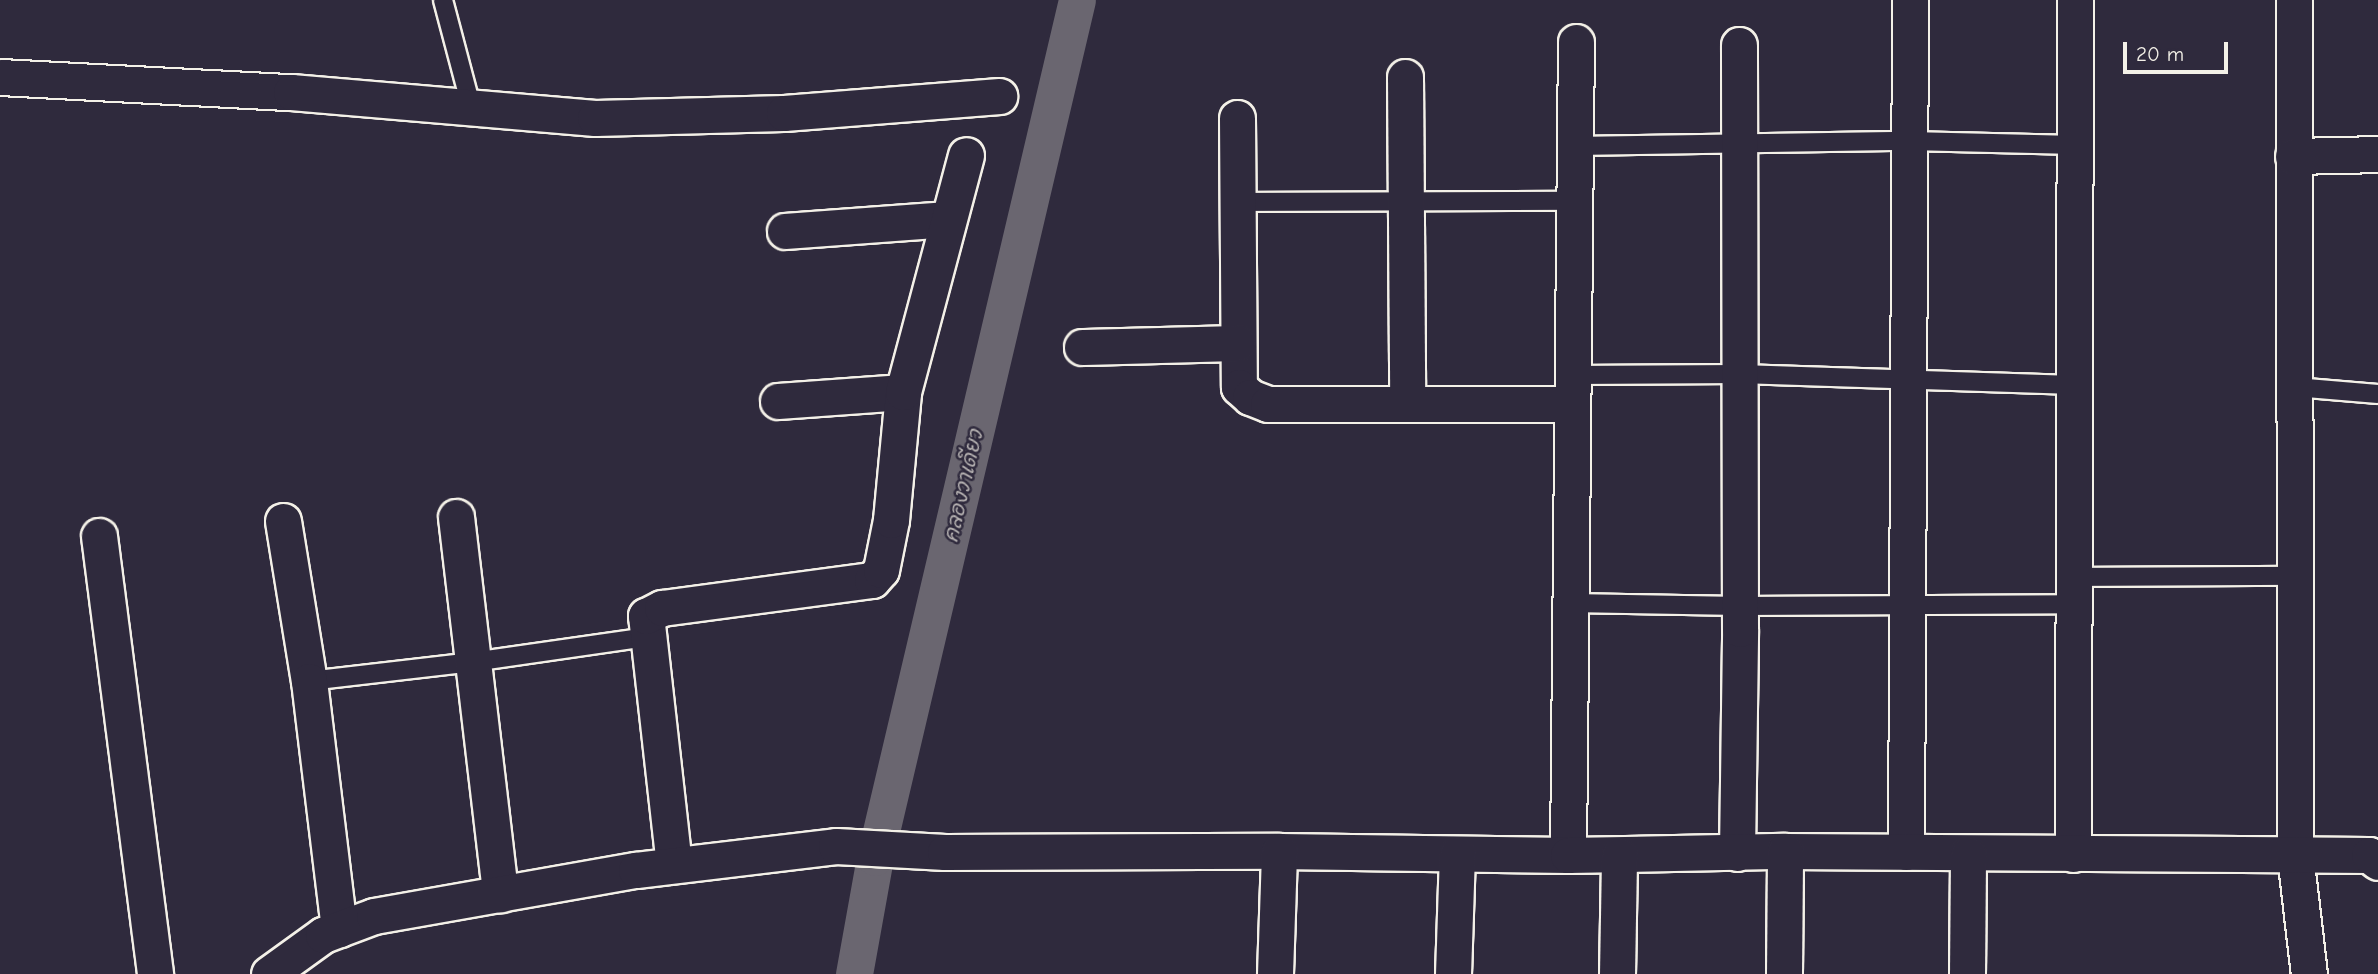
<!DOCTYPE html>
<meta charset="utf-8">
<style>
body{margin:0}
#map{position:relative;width:2378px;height:974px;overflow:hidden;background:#2f2a3d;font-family:"Comic Neue","Playpen Sans Thai",sans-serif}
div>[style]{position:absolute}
.canal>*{height:37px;margin:-18.5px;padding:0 18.5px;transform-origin:18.5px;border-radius:18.5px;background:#6a6670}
.roads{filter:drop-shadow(2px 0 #f4f1e8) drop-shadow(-2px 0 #f4f1e8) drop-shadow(0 2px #f4f1e8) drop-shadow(0 -2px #f4f1e8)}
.service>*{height:18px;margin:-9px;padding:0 9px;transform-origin:9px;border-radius:9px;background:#2f2a3d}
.minor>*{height:35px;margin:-17.5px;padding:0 17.5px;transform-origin:17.5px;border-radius:17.5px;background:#2f2a3d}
span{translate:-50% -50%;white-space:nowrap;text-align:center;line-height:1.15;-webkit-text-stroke:5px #2f2a3d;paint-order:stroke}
.water-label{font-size:21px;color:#b6b2b2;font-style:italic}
.scale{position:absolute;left:2123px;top:42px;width:105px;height:32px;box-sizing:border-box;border:4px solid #f4f1e8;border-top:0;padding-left:9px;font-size:21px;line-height:24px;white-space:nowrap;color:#f4f1e8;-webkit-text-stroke:5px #2f2a3d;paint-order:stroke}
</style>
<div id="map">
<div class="canal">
<i style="left:854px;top:974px;width:119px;rotate:-79.8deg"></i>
<i style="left:875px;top:857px;width:880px;rotate:-76.74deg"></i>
</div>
<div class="roads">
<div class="service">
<i style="left:443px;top:0;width:110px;rotate:75.2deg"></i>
<i style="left:1574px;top:146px;width:335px;rotate:-0.9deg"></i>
<i style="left:1909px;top:141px;width:167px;rotate:1.4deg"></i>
<i style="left:1237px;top:202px;width:337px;rotate:-0.2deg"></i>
<i style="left:1572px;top:375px;width:168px;rotate:-0.3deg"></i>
<i style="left:1740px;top:374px;width:335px;rotate:1.9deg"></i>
<i style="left:2295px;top:387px;width:83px;rotate:4.8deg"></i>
<i style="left:2074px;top:577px;width:221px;rotate:-0.3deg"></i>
<i style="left:1570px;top:603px;width:170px;rotate:1deg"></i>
<i style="left:1740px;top:606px;width:333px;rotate:-0.3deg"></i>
<i style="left:309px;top:681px;width:165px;rotate:-6.6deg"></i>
<i style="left:473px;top:662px;width:175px;rotate:-8.2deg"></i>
</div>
<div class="minor">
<i style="left:2294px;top:0;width:855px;rotate:89.93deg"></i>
<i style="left:2295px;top:855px;width:120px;rotate:83.3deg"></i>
<i style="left:0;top:77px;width:291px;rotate:3deg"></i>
<i style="left:291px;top:92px;width:305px;rotate:4.9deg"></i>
<i style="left:595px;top:118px;width:189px;rotate:-1.5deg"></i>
<i style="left:784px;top:113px;width:216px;rotate:-4.5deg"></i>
<i style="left:1405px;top:77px;width:327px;rotate:89.6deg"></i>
<i style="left:1237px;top:118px;width:269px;rotate:89.6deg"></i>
<i style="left:1239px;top:387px;width:15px;rotate:42deg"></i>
<i style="left:1250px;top:397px;width:19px;rotate:21deg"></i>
<i style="left:1268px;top:404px;width:304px"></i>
<i style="left:2293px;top:156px;width:85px;rotate:-1.3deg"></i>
<i style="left:785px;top:231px;width:163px;rotate:-4.2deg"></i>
<i style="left:1082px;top:347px;width:156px;rotate:-1.5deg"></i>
<i style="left:778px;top:401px;width:125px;rotate:-4.1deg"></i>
<i style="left:456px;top:517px;width:380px;rotate:83.3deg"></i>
<i style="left:283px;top:521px;width:162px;rotate:80.8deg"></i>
<i style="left:309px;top:681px;width:250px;rotate:83.1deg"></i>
<i style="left:99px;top:536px;width:442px;rotate:82.7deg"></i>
<i style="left:1906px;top:852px;width:852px;rotate:-89.73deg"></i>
<i style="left:1737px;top:853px;width:224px;rotate:-89.2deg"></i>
<i style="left:1740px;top:629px;width:584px;rotate:-90.1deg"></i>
<i style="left:2073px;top:854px;width:854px;rotate:-89.87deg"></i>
<i style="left:1568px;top:855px;width:813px;rotate:-89.44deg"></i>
<i style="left:674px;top:865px;width:251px;rotate:-96.4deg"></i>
<i style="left:646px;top:616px;width:18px;rotate:-27deg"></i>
<i style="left:662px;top:608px;width:212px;rotate:-7.6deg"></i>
<i style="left:872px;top:580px;width:13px;rotate:-48deg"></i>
<i style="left:881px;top:570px;width:51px;rotate:-78.7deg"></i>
<i style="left:891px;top:520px;width:129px;rotate:-84.6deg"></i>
<i style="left:903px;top:392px;width:245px;rotate:-75.1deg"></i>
<i style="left:269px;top:974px;width:67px;rotate:-35.8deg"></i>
<i style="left:323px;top:935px;width:54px;rotate:-20.4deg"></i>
<i style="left:374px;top:916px;width:266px;rotate:-10deg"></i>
<i style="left:636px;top:870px;width:201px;rotate:-6.8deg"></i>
<i style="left:836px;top:846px;width:109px;rotate:3.2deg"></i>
<i style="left:945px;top:852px;width:334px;rotate:-0.2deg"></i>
<i style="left:1279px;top:851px;width:289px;rotate:0.8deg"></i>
<i style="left:1568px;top:855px;width:217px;rotate:-1.1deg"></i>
<i style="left:1785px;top:851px;width:584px;rotate:0.39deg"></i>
<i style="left:2369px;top:855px;width:11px;rotate:38deg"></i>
<i style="left:1275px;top:974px;width:123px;rotate:-88.1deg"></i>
<i style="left:1453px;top:974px;width:120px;rotate:-88.1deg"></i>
<i style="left:1617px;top:974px;width:119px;rotate:-89deg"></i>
<i style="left:1784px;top:974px;width:123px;rotate:-89.5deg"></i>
<i style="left:1967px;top:974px;width:120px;rotate:-89.5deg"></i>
</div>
</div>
<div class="water-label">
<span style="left:963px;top:486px;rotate:-77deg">คลองวาเดียว</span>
</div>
<div class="scale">20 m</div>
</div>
